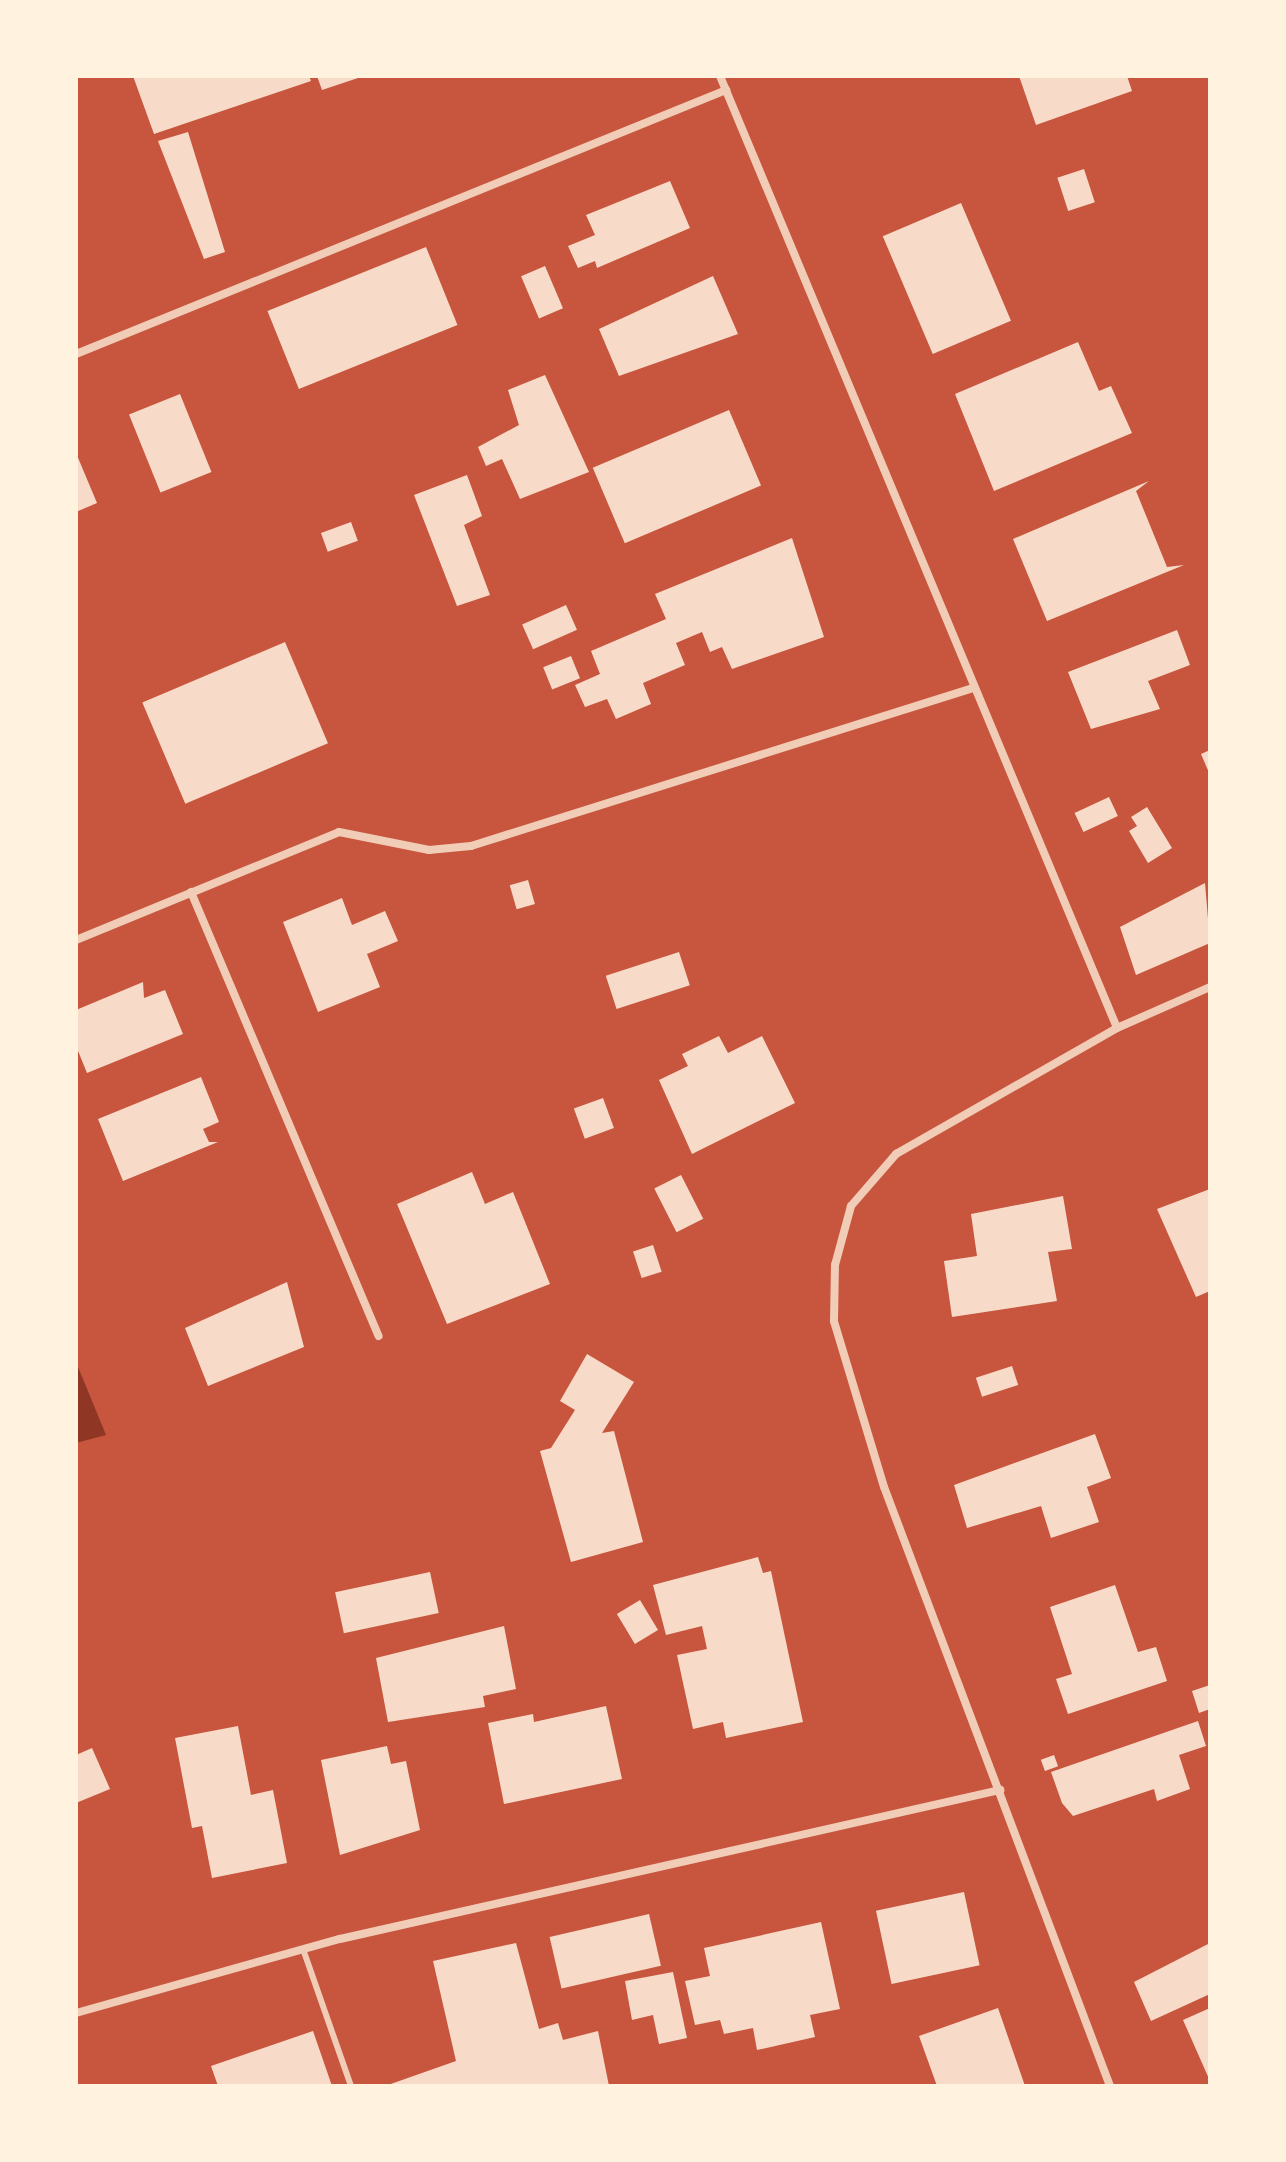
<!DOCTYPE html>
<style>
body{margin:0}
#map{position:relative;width:1286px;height:2162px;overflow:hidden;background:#c8553d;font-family:"Noto Sans",sans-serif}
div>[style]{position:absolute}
.water>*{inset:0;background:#8f3625}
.building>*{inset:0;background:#f7dbc8;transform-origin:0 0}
.service>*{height:6px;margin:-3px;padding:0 3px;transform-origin:3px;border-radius:3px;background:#f1ccb7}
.minor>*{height:8px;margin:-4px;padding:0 4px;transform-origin:4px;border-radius:4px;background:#f1ccb7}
span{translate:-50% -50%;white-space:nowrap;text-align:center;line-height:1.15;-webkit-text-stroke:8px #fff3e0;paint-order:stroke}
.frame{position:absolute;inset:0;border:78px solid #fff3e0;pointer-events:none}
</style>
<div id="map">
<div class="water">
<i style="clip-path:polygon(76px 1362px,106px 1435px,76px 1443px)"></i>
</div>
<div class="building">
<i style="clip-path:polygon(133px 76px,309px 76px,311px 81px,154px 134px)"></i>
<i style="clip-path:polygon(317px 76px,361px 76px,361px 77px,322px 90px)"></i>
<i style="clip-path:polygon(1019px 76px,1127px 76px,1132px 91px,1036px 125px)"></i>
<i style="clip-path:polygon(188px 132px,225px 252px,204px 259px,158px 141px)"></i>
<i style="left:1084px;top:169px;width:35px;height:28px;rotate:72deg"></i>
<i style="clip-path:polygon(670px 181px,690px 228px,597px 268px,595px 261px,578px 268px,568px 246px,595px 235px,586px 215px)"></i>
<i style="left:961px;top:203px;width:128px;height:85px;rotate:67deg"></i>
<i style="left:426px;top:247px;width:84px;height:171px;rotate:68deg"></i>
<i style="left:545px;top:266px;width:46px;height:26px;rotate:67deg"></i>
<i style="clip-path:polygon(713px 276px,738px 334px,619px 376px,599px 329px)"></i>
<i style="clip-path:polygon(1078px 342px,1099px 391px,1111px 386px,1132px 433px,994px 491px,955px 394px)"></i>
<i style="clip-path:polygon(545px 375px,589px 472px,520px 499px,502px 459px,486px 466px,478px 447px,519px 425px,508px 390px)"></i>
<i style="left:180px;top:394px;width:84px;height:55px;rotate:68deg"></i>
<i style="left:729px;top:410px;width:82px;height:148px;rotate:67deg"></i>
<i style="clip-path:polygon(76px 453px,97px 503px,76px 512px)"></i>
<i style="clip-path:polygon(467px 475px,482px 516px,464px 525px,490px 595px,457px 606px,414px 495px)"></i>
<i style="clip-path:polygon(1149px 481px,1136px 491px,1167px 567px,1184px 565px,1047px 621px,1013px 539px)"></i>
<i style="left:351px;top:522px;width:20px;height:32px;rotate:70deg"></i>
<i style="clip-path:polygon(792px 538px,824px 637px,732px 669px,722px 647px,710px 652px,702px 632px,676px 643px,685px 665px,643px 683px,651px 704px,616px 719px,607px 699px,585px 707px,575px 685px,600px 674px,591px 651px,666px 619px,655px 594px)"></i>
<i style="left:566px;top:605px;width:27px;height:48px;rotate:66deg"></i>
<i style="clip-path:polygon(1177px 630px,1190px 665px,1148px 681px,1160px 709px,1091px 729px,1068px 672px)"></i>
<i style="left:285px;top:642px;width:110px;height:155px;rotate:67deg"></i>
<i style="left:571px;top:656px;width:24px;height:30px;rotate:68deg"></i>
<i style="clip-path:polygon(1210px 750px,1210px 775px,1201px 754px)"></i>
<i style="left:1109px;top:797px;width:21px;height:38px;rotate:65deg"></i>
<i style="clip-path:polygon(1147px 807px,1172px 848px,1148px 863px,1129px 831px,1137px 826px,1131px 817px)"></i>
<i style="left:528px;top:880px;width:25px;height:19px;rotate:74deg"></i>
<i style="clip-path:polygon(1205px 883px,1210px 943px,1136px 975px,1120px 927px)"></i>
<i style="clip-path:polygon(342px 898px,352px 925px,385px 911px,398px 941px,367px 954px,380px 987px,318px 1012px,283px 922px)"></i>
<i style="left:679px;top:952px;width:35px;height:77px;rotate:72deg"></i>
<i style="clip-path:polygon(143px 982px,144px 998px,165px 990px,183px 1034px,87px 1073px,76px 1046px,76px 1010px)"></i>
<i style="clip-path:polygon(719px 1036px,728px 1053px,762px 1036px,795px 1103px,692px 1154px,659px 1080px,688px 1066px,682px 1054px)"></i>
<i style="clip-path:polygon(201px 1077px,219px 1122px,203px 1129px,209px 1142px,218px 1142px,123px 1181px,98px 1119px)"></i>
<i style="left:603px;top:1098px;width:32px;height:31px;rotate:70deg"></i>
<i style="clip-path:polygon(472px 1172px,485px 1204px,513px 1192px,550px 1284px,447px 1324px,397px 1204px)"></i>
<i style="left:681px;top:1175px;width:49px;height:30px;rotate:63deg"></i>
<i style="clip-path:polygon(1210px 1189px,1210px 1291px,1196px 1297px,1157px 1209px)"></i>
<i style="clip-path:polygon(1063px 1196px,1072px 1249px,1048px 1252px,1057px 1301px,952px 1317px,944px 1261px,977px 1256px,971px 1214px)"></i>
<i style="left:653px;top:1245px;width:28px;height:21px;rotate:72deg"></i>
<i style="clip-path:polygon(287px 1282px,304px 1347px,208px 1386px,185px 1328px)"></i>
<i style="clip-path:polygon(587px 1354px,634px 1382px,602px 1433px,614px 1431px,643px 1542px,571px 1562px,540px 1451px,551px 1448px,575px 1410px,560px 1401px)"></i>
<i style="left:1012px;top:1366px;width:20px;height:38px;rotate:72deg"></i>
<i style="clip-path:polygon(1095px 1434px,1111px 1478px,1087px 1487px,1099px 1522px,1051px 1538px,1041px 1506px,967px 1528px,954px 1485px)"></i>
<i style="clip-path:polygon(758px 1557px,763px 1573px,771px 1571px,803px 1722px,726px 1738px,723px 1722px,693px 1729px,677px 1655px,707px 1649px,702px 1626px,666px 1635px,653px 1585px)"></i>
<i style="left:430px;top:1572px;width:42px;height:97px;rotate:78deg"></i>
<i style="clip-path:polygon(1115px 1585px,1138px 1652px,1156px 1647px,1167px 1681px,1068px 1714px,1056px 1679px,1072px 1674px,1050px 1607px)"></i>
<i style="left:640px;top:1600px;width:35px;height:27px;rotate:59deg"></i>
<i style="clip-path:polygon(504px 1626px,516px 1689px,483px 1696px,485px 1707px,388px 1722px,376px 1658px)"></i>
<i style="clip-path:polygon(1210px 1685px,1210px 1709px,1199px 1713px,1192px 1691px)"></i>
<i style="clip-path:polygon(606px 1706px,622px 1779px,504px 1804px,488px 1723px,533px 1714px,534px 1722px)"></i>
<i style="clip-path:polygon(1198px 1721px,1206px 1746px,1179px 1755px,1190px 1789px,1157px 1801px,1154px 1789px,1073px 1816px,1062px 1803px,1051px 1772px)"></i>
<i style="clip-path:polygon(238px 1726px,251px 1795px,273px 1790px,287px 1863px,212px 1878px,202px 1826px,192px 1828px,175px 1738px)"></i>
<i style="clip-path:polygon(387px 1746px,391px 1764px,406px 1761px,420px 1830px,340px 1855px,321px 1760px)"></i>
<i style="clip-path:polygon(92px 1748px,110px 1789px,76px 1803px,76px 1755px)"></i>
<i style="left:1054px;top:1755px;width:12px;height:14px;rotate:70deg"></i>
<i style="left:964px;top:1892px;width:75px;height:90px;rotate:78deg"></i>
<i style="left:649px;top:1914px;width:53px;height:102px;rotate:77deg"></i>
<i style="clip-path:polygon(821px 1922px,840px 2009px,810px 2015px,815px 2037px,757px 2050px,753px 2028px,724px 2034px,720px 2020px,695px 2025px,685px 1981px,710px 1976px,704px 1948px)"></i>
<i style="clip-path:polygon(516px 1943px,539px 2029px,558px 2023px,563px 2040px,598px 2031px,609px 2086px,385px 2086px,456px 2061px,433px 1961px)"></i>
<i style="clip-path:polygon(1210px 1943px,1210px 1994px,1151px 2021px,1134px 1982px)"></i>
<i style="clip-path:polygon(673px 1972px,687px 2038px,659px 2044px,653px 2015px,632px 2020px,625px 1981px)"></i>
<i style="clip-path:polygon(998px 2008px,1025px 2086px,937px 2086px,919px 2036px)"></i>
<i style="clip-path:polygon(1210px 2008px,1210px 2081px,1183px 2020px)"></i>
<i style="clip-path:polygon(313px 2031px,332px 2086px,218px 2086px,211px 2066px)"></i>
</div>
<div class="service">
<i style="left:303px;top:1949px;width:145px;rotate:70.7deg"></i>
</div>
<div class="minor">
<i style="left:720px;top:76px;width:1031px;rotate:67.36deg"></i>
<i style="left:76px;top:354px;width:702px;rotate:-22.1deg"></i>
<i style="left:191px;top:892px;width:482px;rotate:67.1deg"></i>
<i style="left:76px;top:940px;width:284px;rotate:-22.3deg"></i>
<i style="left:339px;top:832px;width:92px;rotate:11.3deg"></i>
<i style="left:429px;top:850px;width:42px;rotate:-5.4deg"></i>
<i style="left:471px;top:846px;width:526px;rotate:-17.47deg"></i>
<i style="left:76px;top:2013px;width:274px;rotate:-15.7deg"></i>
<i style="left:340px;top:1939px;width:677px;rotate:-12.72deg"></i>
<i style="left:1110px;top:2086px;width:640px;rotate:-110.67deg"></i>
<i style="left:884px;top:1487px;width:173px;rotate:-106.8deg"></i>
<i style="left:834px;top:1321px;width:56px;rotate:-89deg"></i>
<i style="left:835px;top:1265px;width:61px;rotate:-74.8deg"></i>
<i style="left:851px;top:1206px;width:69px;rotate:-49.1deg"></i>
<i style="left:896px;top:1154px;width:254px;rotate:-29.7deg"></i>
<i style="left:1117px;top:1028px;width:102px;rotate:-23.8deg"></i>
</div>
<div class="frame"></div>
</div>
